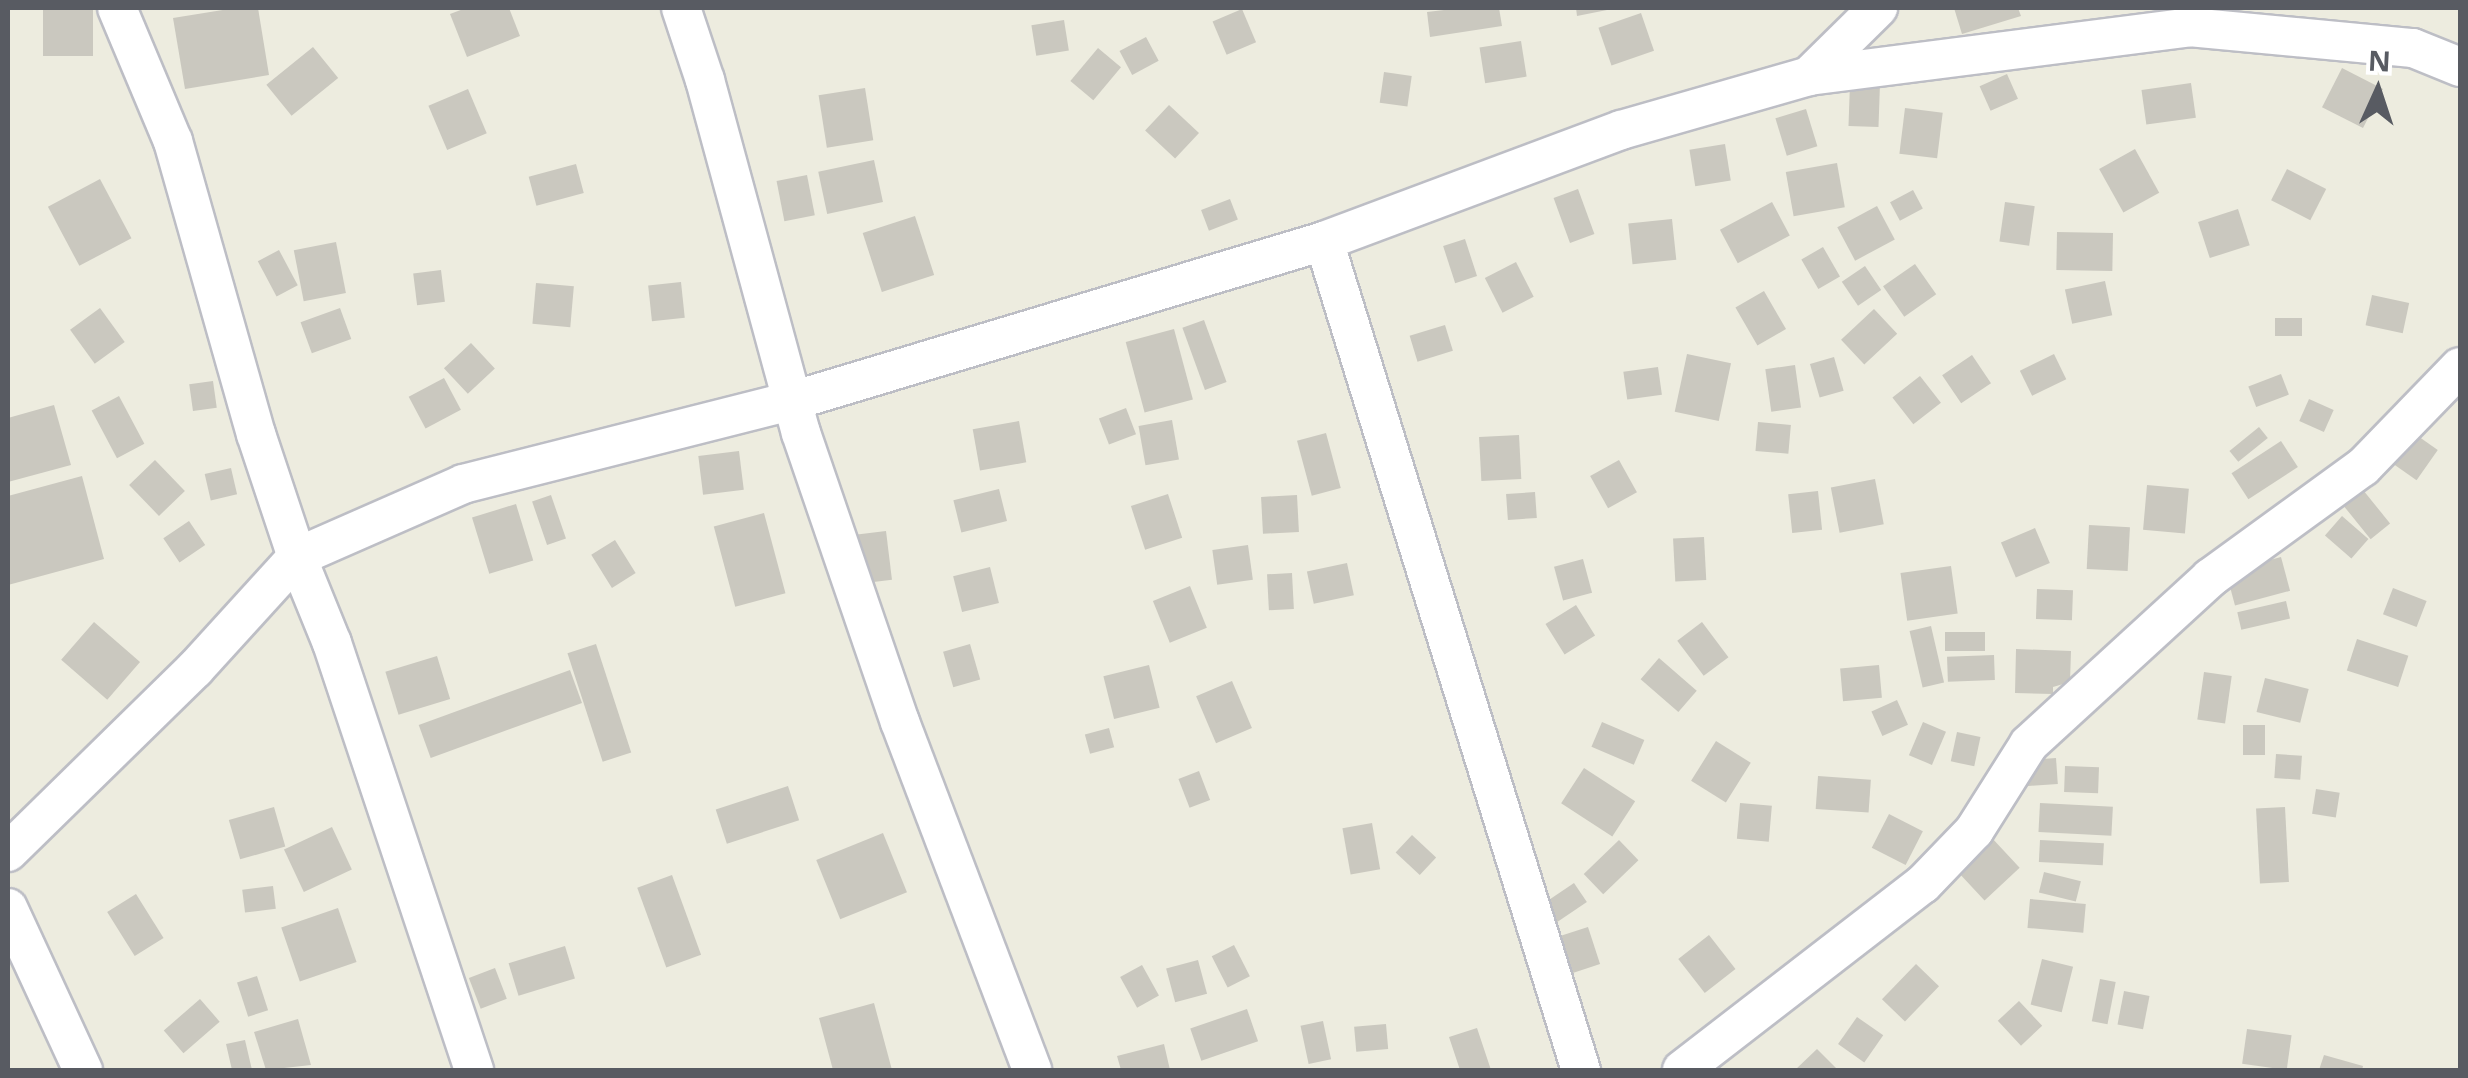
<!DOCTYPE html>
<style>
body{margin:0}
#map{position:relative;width:2468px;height:1078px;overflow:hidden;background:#edecdf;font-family:"Open Sans",sans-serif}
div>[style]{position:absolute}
.building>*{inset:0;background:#cac8bf;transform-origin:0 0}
.roads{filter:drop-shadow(2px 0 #bdbec5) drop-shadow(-2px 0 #bdbec5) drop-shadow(0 2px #bdbec5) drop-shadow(0 -2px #bdbec5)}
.minor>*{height:38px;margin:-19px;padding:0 19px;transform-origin:19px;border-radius:19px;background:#fff}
span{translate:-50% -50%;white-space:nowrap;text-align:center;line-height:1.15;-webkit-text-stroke:10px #fff;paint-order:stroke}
.frame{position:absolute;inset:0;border:10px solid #585b62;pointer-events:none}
.north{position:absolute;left:2328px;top:40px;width:100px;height:100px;-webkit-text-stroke:8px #fff;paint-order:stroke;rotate:3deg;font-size:28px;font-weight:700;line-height:40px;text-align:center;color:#585b62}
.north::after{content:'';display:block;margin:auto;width:35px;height:45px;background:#585b62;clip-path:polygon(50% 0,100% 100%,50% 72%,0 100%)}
</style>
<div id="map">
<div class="building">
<i style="left:43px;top:8px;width:50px;height:48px"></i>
<i style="clip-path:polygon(235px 8px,258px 8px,269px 75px,185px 89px,173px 18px)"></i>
<i style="clip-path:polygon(466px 8px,509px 8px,520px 36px,467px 57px,450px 14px)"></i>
<i style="clip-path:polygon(1461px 8px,1499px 8px,1502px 26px,1430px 37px,1427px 12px)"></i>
<i style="clip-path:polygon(1576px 8px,1612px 8px,1612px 9px,1577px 16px)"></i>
<i style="clip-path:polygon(1954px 8px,2018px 8px,2021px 16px,1962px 34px)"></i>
<i style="left:1242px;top:9px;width:36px;height:32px;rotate:67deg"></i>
<i style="left:1641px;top:13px;width:40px;height:45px;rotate:71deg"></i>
<i style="left:1064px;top:20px;width:31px;height:33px;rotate:81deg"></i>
<i style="left:1146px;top:37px;width:27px;height:30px;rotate:62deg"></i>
<i style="left:1521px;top:41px;width:36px;height:42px;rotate:81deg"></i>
<i style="left:313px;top:47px;width:40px;height:60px;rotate:51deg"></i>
<i style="left:1098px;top:48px;width:30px;height:43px;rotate:40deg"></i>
<i style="left:2342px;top:68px;width:46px;height:44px;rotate:27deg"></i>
<i style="left:1384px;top:72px;width:28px;height:31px;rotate:8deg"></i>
<i style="left:2007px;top:74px;width:27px;height:30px;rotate:66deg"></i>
<i style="left:1850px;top:83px;width:30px;height:43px;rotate:2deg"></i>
<i style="left:2191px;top:83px;width:35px;height:50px;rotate:82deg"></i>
<i style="left:865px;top:88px;width:53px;height:47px;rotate:81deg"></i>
<i style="left:468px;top:89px;width:48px;height:43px;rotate:67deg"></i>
<i style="left:1169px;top:105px;width:41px;height:35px;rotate:43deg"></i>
<i style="left:1905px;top:108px;width:38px;height:46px;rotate:7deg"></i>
<i style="left:1806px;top:109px;width:39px;height:32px;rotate:73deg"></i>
<i style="left:1725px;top:144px;width:37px;height:36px;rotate:81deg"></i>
<i style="left:2135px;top:149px;width:50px;height:41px;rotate:61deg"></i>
<i style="left:874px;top:160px;width:43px;height:57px;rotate:78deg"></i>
<i style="left:1837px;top:163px;width:45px;height:52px;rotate:80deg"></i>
<i style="left:576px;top:164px;width:30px;height:49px;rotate:75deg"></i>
<i style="left:2287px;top:169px;width:44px;height:35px;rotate:27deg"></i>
<i style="left:807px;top:175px;width:41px;height:31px;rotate:79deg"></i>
<i style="left:100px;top:179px;width:67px;height:59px;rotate:62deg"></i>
<i style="left:1578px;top:189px;width:48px;height:26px;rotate:70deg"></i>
<i style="left:1913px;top:190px;width:21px;height:26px;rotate:62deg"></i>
<i style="left:1230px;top:199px;width:22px;height:31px;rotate:69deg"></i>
<i style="left:1772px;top:202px;width:38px;height:59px;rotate:62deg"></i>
<i style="left:2005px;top:202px;width:30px;height:40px;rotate:8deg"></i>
<i style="left:1877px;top:206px;width:38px;height:45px;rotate:62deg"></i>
<i style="left:2238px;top:209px;width:38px;height:42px;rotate:72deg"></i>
<i style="left:915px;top:216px;width:62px;height:55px;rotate:72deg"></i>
<i style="left:1672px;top:219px;width:41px;height:44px;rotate:84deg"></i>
<i style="left:2057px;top:232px;width:56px;height:38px;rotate:1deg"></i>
<i style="left:1465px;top:239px;width:39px;height:23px;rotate:72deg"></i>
<i style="left:336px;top:242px;width:52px;height:43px;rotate:79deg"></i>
<i style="left:1823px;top:247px;width:34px;height:25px;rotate:60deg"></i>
<i style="left:279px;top:250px;width:40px;height:24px;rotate:62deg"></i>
<i style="left:1516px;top:262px;width:39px;height:35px;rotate:63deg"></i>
<i style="left:1915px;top:264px;width:37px;height:39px;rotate:55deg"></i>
<i style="left:1865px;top:266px;width:29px;height:28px;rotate:56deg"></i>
<i style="left:441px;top:270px;width:32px;height:28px;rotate:83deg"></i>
<i style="left:2105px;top:281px;width:35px;height:41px;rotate:78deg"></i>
<i style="left:681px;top:282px;width:36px;height:33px;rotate:84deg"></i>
<i style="left:536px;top:283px;width:38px;height:41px;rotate:5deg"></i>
<i style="left:1764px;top:291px;width:44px;height:33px;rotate:60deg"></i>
<i style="left:2372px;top:295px;width:38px;height:31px;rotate:12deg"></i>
<i style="left:100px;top:308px;width:42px;height:37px;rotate:54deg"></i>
<i style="left:340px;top:308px;width:33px;height:42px;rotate:70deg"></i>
<i style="left:1874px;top:309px;width:34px;height:45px;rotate:47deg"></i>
<i style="left:2275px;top:318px;width:27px;height:18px"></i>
<i style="left:1204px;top:320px;width:66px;height:23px;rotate:70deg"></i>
<i style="left:1445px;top:325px;width:27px;height:37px;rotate:73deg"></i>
<i style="left:1174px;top:329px;width:73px;height:50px;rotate:75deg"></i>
<i style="left:471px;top:343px;width:35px;height:37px;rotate:47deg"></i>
<i style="left:1687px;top:354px;width:45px;height:59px;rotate:12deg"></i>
<i style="left:2054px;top:354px;width:28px;height:38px;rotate:64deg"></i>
<i style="left:1972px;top:355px;width:34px;height:36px;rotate:56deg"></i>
<i style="left:1834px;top:357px;width:35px;height:25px;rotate:74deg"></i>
<i style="left:1795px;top:365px;width:43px;height:30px;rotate:82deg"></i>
<i style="left:1658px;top:367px;width:28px;height:35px;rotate:82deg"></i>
<i style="left:2281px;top:374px;width:22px;height:35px;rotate:69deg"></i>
<i style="left:1920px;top:376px;width:34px;height:35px;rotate:52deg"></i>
<i style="left:444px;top:378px;width:36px;height:40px;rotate:62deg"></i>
<i style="left:213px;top:381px;width:27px;height:24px;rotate:82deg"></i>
<i style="left:119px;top:396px;width:54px;height:31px;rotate:62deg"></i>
<i style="left:2309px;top:399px;width:27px;height:24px;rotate:24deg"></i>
<i style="clip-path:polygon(54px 405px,71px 465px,8px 482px,8px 418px)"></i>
<i style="left:1126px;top:408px;width:28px;height:29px;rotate:69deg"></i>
<i style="left:1172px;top:420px;width:40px;height:34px;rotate:80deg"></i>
<i style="left:1019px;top:421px;width:42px;height:47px;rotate:80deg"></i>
<i style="left:1758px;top:422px;width:33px;height:29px;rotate:5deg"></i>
<i style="left:2259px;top:427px;width:14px;height:38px;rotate:51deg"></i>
<i style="left:2405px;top:427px;width:40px;height:37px;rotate:35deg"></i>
<i style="left:1326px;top:433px;width:57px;height:30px;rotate:75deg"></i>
<i style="left:1519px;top:435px;width:44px;height:40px;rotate:87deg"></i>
<i style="left:2281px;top:441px;width:31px;height:59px;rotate:57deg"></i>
<i style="left:739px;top:451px;width:39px;height:41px;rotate:83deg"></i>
<i style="left:155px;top:460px;width:43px;height:36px;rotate:46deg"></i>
<i style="left:1619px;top:460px;width:37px;height:33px;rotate:61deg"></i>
<i style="left:231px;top:468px;width:27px;height:27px;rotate:77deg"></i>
<i style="clip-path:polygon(82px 476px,104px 559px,8px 585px,8px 496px)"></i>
<i style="left:1875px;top:479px;width:46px;height:45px;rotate:79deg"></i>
<i style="left:2147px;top:485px;width:42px;height:45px;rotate:5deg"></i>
<i style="left:999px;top:489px;width:33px;height:47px;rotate:76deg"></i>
<i style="left:2363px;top:490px;width:43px;height:25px;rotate:51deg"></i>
<i style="left:1818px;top:491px;width:39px;height:30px;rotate:84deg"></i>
<i style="left:1535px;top:492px;width:26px;height:29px;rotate:86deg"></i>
<i style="left:1168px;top:494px;width:46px;height:39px;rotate:72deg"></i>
<i style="left:551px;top:495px;width:46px;height:20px;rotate:71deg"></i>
<i style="left:1297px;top:495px;width:37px;height:36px;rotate:87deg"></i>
<i style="left:516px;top:504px;width:59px;height:46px;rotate:73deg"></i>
<i style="left:764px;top:513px;width:83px;height:52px;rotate:75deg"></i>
<i style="left:2342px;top:516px;width:35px;height:26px;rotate:41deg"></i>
<i style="left:189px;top:521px;width:29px;height:31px;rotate:56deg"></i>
<i style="left:2089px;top:525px;width:41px;height:44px;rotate:3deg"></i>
<i style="left:2035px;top:528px;width:38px;height:37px;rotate:67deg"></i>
<i style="left:886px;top:531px;width:49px;height:29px;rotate:83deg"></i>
<i style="left:1704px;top:537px;width:43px;height:31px;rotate:87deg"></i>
<i style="left:615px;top:540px;width:39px;height:28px;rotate:58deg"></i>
<i style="left:1248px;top:545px;width:35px;height:36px;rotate:82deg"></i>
<i style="left:2281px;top:557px;width:35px;height:57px;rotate:75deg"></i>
<i style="left:1583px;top:559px;width:35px;height:30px;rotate:75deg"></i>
<i style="left:1347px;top:563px;width:33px;height:41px;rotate:78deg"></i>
<i style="left:1951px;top:566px;width:48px;height:51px;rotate:82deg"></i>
<i style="left:990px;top:567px;width:37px;height:38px;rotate:76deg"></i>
<i style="left:1292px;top:573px;width:36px;height:25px;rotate:87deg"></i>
<i style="left:1190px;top:586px;width:45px;height:40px;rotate:68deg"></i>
<i style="left:2393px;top:588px;width:36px;height:28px;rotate:21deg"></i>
<i style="left:2037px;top:589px;width:36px;height:30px;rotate:2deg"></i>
<i style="left:2286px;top:601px;width:18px;height:50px;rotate:77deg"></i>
<i style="left:1576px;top:605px;width:36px;height:36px;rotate:58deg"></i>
<i style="left:94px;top:622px;width:61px;height:50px;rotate:41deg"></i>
<i style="left:1702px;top:622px;width:44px;height:31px;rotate:53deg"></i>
<i style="left:1931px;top:626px;width:58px;height:22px;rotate:77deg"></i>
<i style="left:1945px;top:632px;width:40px;height:19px"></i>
<i style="left:2357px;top:639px;width:54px;height:33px;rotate:18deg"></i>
<i style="left:596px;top:644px;width:114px;height:30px;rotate:72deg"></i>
<i style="left:970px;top:644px;width:37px;height:28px;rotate:74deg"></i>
<i style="clip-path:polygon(2016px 649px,2071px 651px,2070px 682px,2053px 687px,2053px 694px,2015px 693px)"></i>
<i style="left:1994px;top:655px;width:25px;height:47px;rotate:88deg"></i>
<i style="left:437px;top:656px;width:45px;height:54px;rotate:73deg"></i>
<i style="left:1659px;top:658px;width:50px;height:28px;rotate:41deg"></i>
<i style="left:1149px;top:665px;width:44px;height:47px;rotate:76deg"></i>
<i style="left:1879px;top:665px;width:33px;height:39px;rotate:85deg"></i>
<i style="left:570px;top:670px;width:35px;height:161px;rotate:70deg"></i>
<i style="left:2204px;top:672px;width:28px;height:48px;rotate:8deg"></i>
<i style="left:2265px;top:678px;width:45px;height:35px;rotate:14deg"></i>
<i style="left:1232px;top:681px;width:51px;height:39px;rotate:67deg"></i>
<i style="left:1897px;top:700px;width:27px;height:28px;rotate:66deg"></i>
<i style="left:1602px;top:722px;width:46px;height:27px;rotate:23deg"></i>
<i style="left:1923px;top:722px;width:25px;height:36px;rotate:23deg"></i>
<i style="left:2265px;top:725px;width:30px;height:22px;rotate:90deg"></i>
<i style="left:1109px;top:728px;width:20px;height:25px;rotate:75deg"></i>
<i style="left:1957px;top:732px;width:24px;height:30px;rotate:12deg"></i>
<i style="left:1716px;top:741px;width:41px;height:47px;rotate:32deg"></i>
<i style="left:2276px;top:754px;width:26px;height:24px;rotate:4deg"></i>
<i style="left:2056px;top:758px;width:26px;height:32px;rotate:86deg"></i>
<i style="left:2065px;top:766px;width:34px;height:26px;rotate:2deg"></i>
<i style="left:1584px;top:768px;width:61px;height:42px;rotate:33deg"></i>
<i style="left:1199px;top:771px;width:31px;height:22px;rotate:69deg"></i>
<i style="left:1818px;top:776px;width:53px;height:33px;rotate:4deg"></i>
<i style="left:788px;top:786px;width:36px;height:76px;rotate:72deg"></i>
<i style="left:2316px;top:789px;width:24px;height:25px;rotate:9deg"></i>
<i style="left:1740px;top:803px;width:32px;height:36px;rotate:5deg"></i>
<i style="left:2040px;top:803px;width:73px;height:29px;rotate:3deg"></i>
<i style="left:274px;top:807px;width:41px;height:47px;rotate:74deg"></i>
<i style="left:2285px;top:807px;width:75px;height:29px;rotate:87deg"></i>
<i style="left:1889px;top:814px;width:38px;height:38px;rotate:27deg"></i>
<i style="left:1372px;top:823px;width:47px;height:30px;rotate:80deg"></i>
<i style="left:332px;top:827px;width:47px;height:53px;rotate:65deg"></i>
<i style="left:883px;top:833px;width:64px;height:72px;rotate:68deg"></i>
<i style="left:1412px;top:835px;width:33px;height:24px;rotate:43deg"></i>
<i style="left:1991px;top:837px;width:42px;height:48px;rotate:47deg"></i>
<i style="left:1619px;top:840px;width:28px;height:49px;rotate:46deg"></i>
<i style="left:2040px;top:840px;width:64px;height:22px;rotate:3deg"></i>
<i style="left:2044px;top:872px;width:38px;height:21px;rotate:14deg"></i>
<i style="left:672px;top:875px;width:85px;height:37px;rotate:70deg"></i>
<i style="left:1574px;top:883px;width:23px;height:42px;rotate:56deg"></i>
<i style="left:273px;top:886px;width:23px;height:31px;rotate:83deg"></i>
<i style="left:136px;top:894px;width:52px;height:34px;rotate:58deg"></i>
<i style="left:2030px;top:899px;width:56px;height:29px;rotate:5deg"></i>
<i style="left:338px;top:908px;width:57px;height:60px;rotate:71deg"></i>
<i style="left:1588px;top:927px;width:39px;height:35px;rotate:72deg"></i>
<i style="left:1709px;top:935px;width:43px;height:39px;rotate:52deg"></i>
<i style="left:1234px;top:945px;width:35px;height:25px;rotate:63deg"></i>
<i style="left:565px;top:946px;width:34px;height:59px;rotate:73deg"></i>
<i style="left:2042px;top:959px;width:32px;height:47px;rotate:14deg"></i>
<i style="left:1198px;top:960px;width:35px;height:33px;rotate:75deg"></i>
<i style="left:1916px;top:964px;width:32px;height:49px;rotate:44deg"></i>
<i style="left:1142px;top:965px;width:35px;height:25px;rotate:61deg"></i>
<i style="left:495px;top:968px;width:33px;height:28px;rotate:69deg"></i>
<i style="left:257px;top:976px;width:36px;height:21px;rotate:72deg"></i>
<i style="left:2100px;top:979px;width:16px;height:43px;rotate:11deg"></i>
<i style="left:2124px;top:991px;width:26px;height:34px;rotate:11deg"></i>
<i style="left:200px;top:999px;width:30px;height:48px;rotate:49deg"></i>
<i style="left:2019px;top:1001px;width:34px;height:29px;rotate:47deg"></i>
<i style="clip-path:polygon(874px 1003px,892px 1070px,833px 1070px,819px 1018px)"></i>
<i style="left:1247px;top:1009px;width:34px;height:60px;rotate:71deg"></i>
<i style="left:1857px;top:1017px;width:32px;height:33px;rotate:35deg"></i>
<i style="clip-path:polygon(298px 1019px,311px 1065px,266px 1070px,254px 1032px)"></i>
<i style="left:1323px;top:1021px;width:39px;height:23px;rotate:78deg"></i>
<i style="left:1386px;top:1024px;width:25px;height:32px;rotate:85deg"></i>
<i style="clip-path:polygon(1477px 1028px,1491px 1070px,1460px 1070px,1449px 1037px)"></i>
<i style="left:2247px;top:1029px;width:45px;height:35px;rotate:8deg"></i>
<i style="clip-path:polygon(245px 1040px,252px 1070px,232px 1070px,226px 1044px)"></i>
<i style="clip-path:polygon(1164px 1044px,1170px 1070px,1121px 1070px,1117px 1056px)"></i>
<i style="clip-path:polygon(1817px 1049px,1838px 1070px,1795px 1070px)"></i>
<i style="clip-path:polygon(2324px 1055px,2363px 1066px,2362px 1070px,2319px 1070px)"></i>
</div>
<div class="roads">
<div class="minor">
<i style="left:117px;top:8px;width:144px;rotate:67.2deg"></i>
<i style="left:173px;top:141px;width:305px;rotate:74.2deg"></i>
<i style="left:256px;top:434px;width:130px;rotate:71.6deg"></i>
<i style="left:297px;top:557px;width:93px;rotate:67.9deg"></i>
<i style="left:332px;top:643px;width:450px;rotate:71.6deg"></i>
<i style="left:681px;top:8px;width:76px;rotate:71.6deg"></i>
<i style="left:705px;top:80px;width:366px;rotate:74.8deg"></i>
<i style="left:801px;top:433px;width:305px;rotate:71.1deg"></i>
<i style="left:900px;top:722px;width:372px;rotate:69.2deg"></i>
<i style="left:1809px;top:76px;width:97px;rotate:-44.6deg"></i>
<i style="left:1324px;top:241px;width:868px;rotate:72.78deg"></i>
<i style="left:8px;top:852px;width:262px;rotate:-44.4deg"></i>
<i style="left:195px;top:669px;width:151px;rotate:-47.7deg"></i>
<i style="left:297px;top:557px;width:181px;rotate:-23.7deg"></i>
<i style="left:463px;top:484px;width:339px;rotate:-14.2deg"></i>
<i style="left:792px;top:401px;width:556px;rotate:-16.74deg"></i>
<i style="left:1324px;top:241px;width:317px;rotate:-20.5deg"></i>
<i style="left:1621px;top:130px;width:196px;rotate:-16deg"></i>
<i style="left:1809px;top:76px;width:383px;rotate:-7.3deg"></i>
<i style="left:2189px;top:27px;width:225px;rotate:5.4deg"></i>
<i style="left:2413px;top:48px;width:51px;rotate:22deg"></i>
<i style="left:8px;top:908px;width:179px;rotate:65.2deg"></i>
<i style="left:1682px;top:1070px;width:304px;rotate:-37.7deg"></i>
<i style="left:1923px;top:884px;width:74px;rotate:-46.1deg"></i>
<i style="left:1974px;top:831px;width:103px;rotate:-57.7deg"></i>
<i style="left:2029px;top:744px;width:246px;rotate:-42.5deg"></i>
<i style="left:2210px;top:578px;width:189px;rotate:-36deg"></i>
<i style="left:2363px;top:467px;width:139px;rotate:-45.9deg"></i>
</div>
</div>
<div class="frame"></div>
<div class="north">N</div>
</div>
